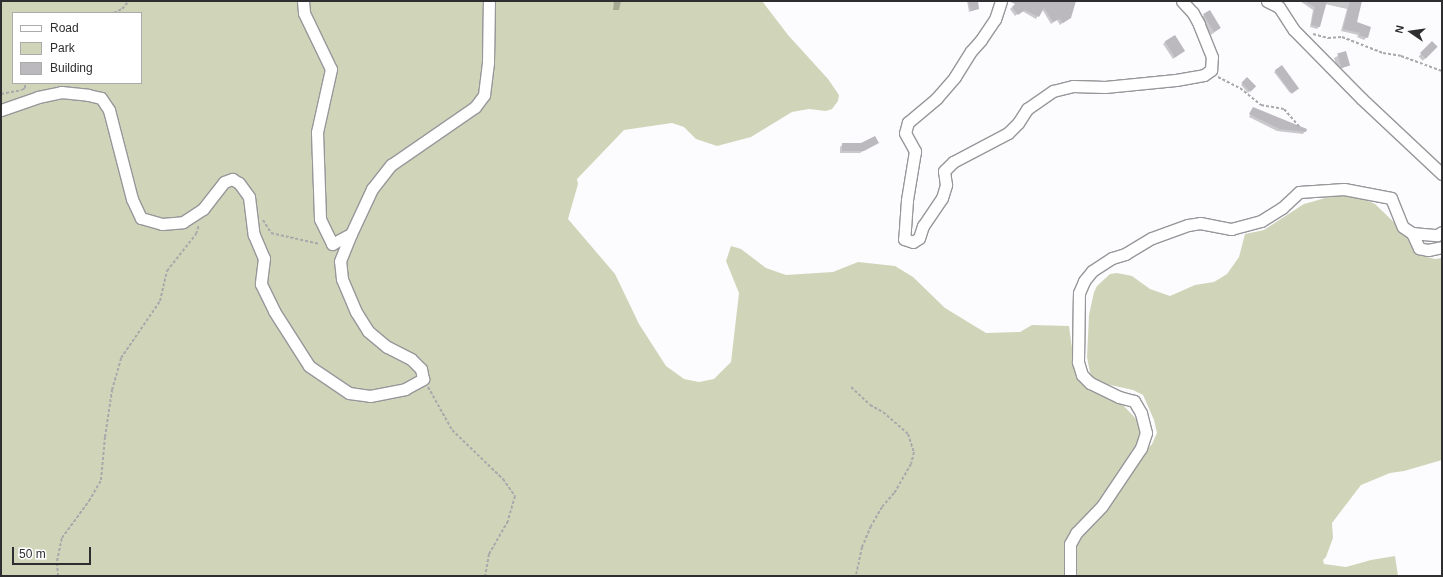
<!DOCTYPE html>
<style>
body{margin:0}
#map{position:relative;width:1443px;height:577px;overflow:hidden;background:#fcfbfe;font-family:Arial,sans-serif}
div>[style]{position:absolute}
.green>*{inset:0;background:#d0d5b9}
.shadow>*{inset:0;background:#0003;transform-origin:0 0}
.building>*{inset:0;background:#bbb9be;transform-origin:0 0}
.path>*{height:2px;margin-top:-1px;transform-origin:0;background:repeating-linear-gradient(90deg,#a9a8ab 0 3px,transparent 0 5px)}
.roads{filter:drop-shadow(1px 0 #98969a) drop-shadow(-1px 0 #98969a) drop-shadow(0 1px #98969a) drop-shadow(0 -1px #98969a)}
.minor>*{height:11px;margin:-5.5px;padding:0 5.5px;transform-origin:5.5px;border-radius:5.5px;background:#fff}
span{translate:-50% -50%;white-space:nowrap;text-align:center;line-height:1.15;-webkit-text-stroke:3px #fff;paint-order:stroke}
.frame{position:absolute;inset:0;border:2px solid #2e2d2f;pointer-events:none}
.legend{position:absolute;left:12px;top:12px;width:130px;height:72px;box-sizing:border-box;background:#fff;border:1px solid #ababac;margin:0;padding:5px 7px;list-style:none;font-size:12px;color:#2e2d2f}
.legend li{display:flex;align-items:center;gap:8px;height:20px}
.legend b{width:20px;border:1px solid #ababac}
.north{position:absolute;left:1391px;top:12px;width:40px;height:40px;-webkit-text-stroke:3px #fff;paint-order:stroke;rotate:283deg;font-size:11px;font-weight:700;line-height:16px;text-align:center;color:#2e2d2f}
.north::after{content:'';display:block;margin:auto;width:14px;height:18px;background:#2e2d2f;clip-path:polygon(50% 0,100% 100%,50% 72%,0 100%)}
.scale{position:absolute;left:12px;top:547px;width:79px;height:18px;box-sizing:border-box;border:2px solid #2e2d2f;border-top:0;padding-left:5px;font-size:12px;line-height:14px;white-space:nowrap;color:#2e2d2f;-webkit-text-stroke:3px #fff;paint-order:stroke}
</style>
<div id="map">
<div class="green">
<i style="clip-path:polygon(evenodd,1px 1px,762px 1px,788px 35px,828px 79px,839px 95px,838px 101px,832px 109px,826px 111px,809px 109px,792px 112px,751px 137px,717px 146px,696px 139px,684px 127px,672px 123px,624px 130px,577px 179px,578px 184px,568px 219px,615px 274px,639px 324px,666px 366px,684px 379px,699px 382px,714px 379px,731px 362px,739px 293px,726px 261px,731px 246px,741px 249px,766px 268px,786px 275px,833px 272px,858px 262px,895px 266px,913px 277px,945px 308px,986px 333px,1020px 332px,1032px 325px,1069px 326px,1076px 378px,1122px 404px,1140px 423px,1139px 444px,1131px 451px,1134px 463px,1152px 444px,1157px 433px,1154px 420px,1143px 395px,1133px 390px,1097px 382px,1090px 373px,1087px 357px,1089px 315px,1094px 292px,1097px 286px,1110px 274px,1117px 273px,1132px 276px,1150px 289px,1170px 296px,1195px 285px,1214px 282px,1227px 274px,1239px 257px,1245px 234px,1264px 230px,1304px 204px,1336px 195px,1346px 194px,1364px 199px,1375px 204px,1404px 232px,1413px 250px,1420px 255px,1435px 259px,1442px 258px,1442px 460px,1404px 471px,1390px 473px,1361px 485px,1332px 523px,1333px 538px,1326px 557px,1323px 560px,1324px 564px,1346px 567px,1371px 560px,1395px 556px,1398px 576px,1px 576px,1px 117px,47px 102px,72px 98px,75px 89px,1px 107px,1px 1px,13px 13px,141px 13px,141px 83px,13px 83px,13px 13px)"></i>
</div>
<div class="shadow">
<i style="clip-path:polygon(614px 1px,621px 1px,619px 10px,613px 10px)"></i>
<i style="clip-path:polygon(967px 1px,977px 1px,978px 9px,969px 12px)"></i>
<i style="clip-path:polygon(1020px 1px,1075px 1px,1067px 20px,1060px 25px,1057px 20px,1051px 24px,1042px 9px,1036px 19px,1022px 11px,1015px 16px,1010px 9px)"></i>
<i style="clip-path:polygon(1300px 1px,1361px 1px,1356px 22px,1367px 37px,1364px 40px,1357px 37px,1358px 35px,1341px 31px,1347px 9px,1325px 4px,1319px 27px,1317px 29px,1310px 27px,1313px 10px)"></i>
<i style="clip-path:polygon(1204px 15px,1220px 28px,1211px 35px,1201px 18px)"></i>
<i style="clip-path:polygon(1166px 41px,1181px 53px,1173px 59px,1163px 44px)"></i>
<i style="left:1432px;top:43px;width:6px;height:19px;rotate:45deg"></i>
<i style="clip-path:polygon(1345px 52px,1349px 64px,1338px 71px,1334px 58px)"></i>
<i style="clip-path:polygon(1276px 71px,1296px 89px,1290px 93px,1274px 72px)"></i>
<i style="clip-path:polygon(1247px 79px,1255px 86px,1248px 93px,1241px 85px)"></i>
<i style="clip-path:polygon(1253px 108px,1305px 131px,1303px 134px,1277px 131px,1249px 117px)"></i>
<i style="clip-path:polygon(877px 143px,860px 153px,840px 153px,840px 147px,843px 144px)"></i>
</div>
<div class="building">
<i style="clip-path:polygon(968px 1px,978px 1px,979px 9px,971px 11px)"></i>
<i style="clip-path:polygon(1009px 1px,1076px 1px,1071px 18px,1063px 23px,1059px 19px,1053px 22px,1044px 8px,1039px 17px,1025px 10px,1018px 15px,1012px 7px,1015px 4px)"></i>
<i style="clip-path:polygon(1304px 1px,1327px 1px,1320px 27px,1311px 25px,1315px 7px)"></i>
<i style="clip-path:polygon(1350px 1px,1362px 1px,1357px 22px,1371px 27px,1368px 38px,1359px 35px,1360px 33px,1343px 29px)"></i>
<i style="left:1210px;top:10px;width:21px;height:8px;rotate:59deg"></i>
<i style="left:1175px;top:35px;width:19px;height:12px;rotate:58deg"></i>
<i style="left:1432px;top:41px;width:8px;height:17px;rotate:45deg"></i>
<i style="left:1346px;top:51px;width:15px;height:9px;rotate:74deg"></i>
<i style="left:1282px;top:65px;width:29px;height:9px;rotate:54deg"></i>
<i style="left:1247px;top:77px;width:13px;height:8px;rotate:45deg"></i>
<i style="clip-path:polygon(1253px 107px,1307px 129px,1306px 132px,1280px 129px,1249px 114px)"></i>
<i style="clip-path:polygon(875px 136px,879px 143px,864px 151px,842px 151px,842px 143px,861px 143px)"></i>
</div>
<div class="path">
<i style="left:114px;top:13px;width:9px;rotate:-27deg"></i>
<i style="left:122px;top:9px;width:11px;rotate:-49deg"></i>
<i style="left:1313px;top:34px;width:16px;rotate:15deg"></i>
<i style="left:1328px;top:38px;width:14px;rotate:-4deg"></i>
<i style="left:1342px;top:37px;width:44px;rotate:21.3deg"></i>
<i style="left:1383px;top:53px;width:18px;rotate:9deg"></i>
<i style="left:1401px;top:56px;width:44px;rotate:20.1deg"></i>
<i style="left:1218px;top:77px;width:25px;rotate:27deg"></i>
<i style="left:1240px;top:88px;width:27px;rotate:39deg"></i>
<i style="left:1261px;top:105px;width:23px;rotate:10deg"></i>
<i style="left:1284px;top:109px;width:23px;rotate:49deg"></i>
<i style="left:1px;top:94px;width:21px;rotate:-11deg"></i>
<i style="left:22px;top:90px;width:4px;rotate:-34deg"></i>
<i style="left:25px;top:88px;width:5px;rotate:-90deg"></i>
<i style="left:263px;top:220px;width:15px;rotate:58deg"></i>
<i style="left:271px;top:233px;width:50px;rotate:12.7deg"></i>
<i style="left:428px;top:387px;width:49px;rotate:60.8deg"></i>
<i style="left:452px;top:430px;width:71px;rotate:43.9deg"></i>
<i style="left:503px;top:479px;width:21px;rotate:55deg"></i>
<i style="left:515px;top:496px;width:26px;rotate:106deg"></i>
<i style="left:508px;top:521px;width:38px;rotate:120deg"></i>
<i style="left:489px;top:554px;width:22px;rotate:100deg"></i>
<i style="left:851px;top:387px;width:26px;rotate:43deg"></i>
<i style="left:870px;top:405px;width:15px;rotate:28deg"></i>
<i style="left:883px;top:412px;width:33px;rotate:41deg"></i>
<i style="left:908px;top:434px;width:19px;rotate:72deg"></i>
<i style="left:914px;top:452px;width:12px;rotate:104deg"></i>
<i style="left:911px;top:464px;width:34px;rotate:120deg"></i>
<i style="left:894px;top:493px;width:18px;rotate:131deg"></i>
<i style="left:882px;top:507px;width:22px;rotate:120deg"></i>
<i style="left:871px;top:526px;width:23px;rotate:113deg"></i>
<i style="left:862px;top:547px;width:30px;rotate:102deg"></i>
<i style="left:58px;top:576px;width:15px;rotate:-94deg"></i>
<i style="left:57px;top:561px;width:24px;rotate:-78deg"></i>
<i style="left:62px;top:538px;width:46px;rotate:-53.9deg"></i>
<i style="left:89px;top:501px;width:24px;rotate:-60deg"></i>
<i style="left:101px;top:480px;width:43px;rotate:-84.7deg"></i>
<i style="left:105px;top:437px;width:48px;rotate:-81.5deg"></i>
<i style="left:112px;top:390px;width:33px;rotate:-74deg"></i>
<i style="left:121px;top:358px;width:69px;rotate:-55.6deg"></i>
<i style="left:160px;top:301px;width:31px;rotate:-77deg"></i>
<i style="left:167px;top:271px;width:47px;rotate:-51.9deg"></i>
<i style="left:196px;top:234px;width:9px;rotate:-72deg"></i>
</div>
<div class="roads">
<div class="minor">
<i style="left:303px;top:1px;width:12px;rotate:85deg"></i>
<i style="left:304px;top:13px;width:62px;rotate:64.3deg"></i>
<i style="left:331px;top:69px;width:65px;rotate:102.5deg"></i>
<i style="left:317px;top:132px;width:87px;rotate:88deg"></i>
<i style="left:320px;top:219px;width:28px;rotate:64deg"></i>
<i style="left:332px;top:244px;width:21px;rotate:-28deg"></i>
<i style="left:1001px;top:1px;width:19px;rotate:108deg"></i>
<i style="left:995px;top:19px;width:25px;rotate:124deg"></i>
<i style="left:981px;top:40px;width:15px;rotate:132deg"></i>
<i style="left:971px;top:51px;width:31px;rotate:122deg"></i>
<i style="left:955px;top:77px;width:28px;rotate:131deg"></i>
<i style="left:937px;top:98px;width:38px;rotate:140deg"></i>
<i style="left:908px;top:122px;width:11px;rotate:105deg"></i>
<i style="left:905px;top:133px;width:21px;rotate:61deg"></i>
<i style="left:915px;top:151px;width:50px;rotate:99.3deg"></i>
<i style="left:907px;top:200px;width:39px;rotate:94deg"></i>
<i style="left:904px;top:239px;width:9px;rotate:18deg"></i>
<i style="left:913px;top:242px;width:7px;rotate:-34deg"></i>
<i style="left:919px;top:238px;width:13px;rotate:-72deg"></i>
<i style="left:923px;top:226px;width:34px;rotate:-56deg"></i>
<i style="left:942px;top:198px;width:14px;rotate:-73deg"></i>
<i style="left:946px;top:185px;width:14px;rotate:-98deg"></i>
<i style="left:944px;top:171px;width:13px;rotate:-45deg"></i>
<i style="left:953px;top:162px;width:62px;rotate:-27.8deg"></i>
<i style="left:1008px;top:133px;width:14px;rotate:-45deg"></i>
<i style="left:1018px;top:123px;width:17px;rotate:-57deg"></i>
<i style="left:1027px;top:109px;width:32px;rotate:-35deg"></i>
<i style="left:1053px;top:91px;width:21px;rotate:-14deg"></i>
<i style="left:1073px;top:86px;width:32px;rotate:2deg"></i>
<i style="left:1105px;top:87px;width:71px;rotate:-5.6deg"></i>
<i style="left:1176px;top:80px;width:28px;rotate:-10deg"></i>
<i style="left:1204px;top:75px;width:9px;rotate:-36deg"></i>
<i style="left:1211px;top:70px;width:13px;rotate:-86deg"></i>
<i style="left:1212px;top:57px;width:35px;rotate:-112deg"></i>
<i style="left:1199px;top:24px;width:13px;rotate:-119deg"></i>
<i style="left:1193px;top:13px;width:16px;rotate:-133deg"></i>
<i style="left:1267px;top:1px;width:13px;rotate:27deg"></i>
<i style="left:1279px;top:7px;width:27px;rotate:57deg"></i>
<i style="left:1294px;top:30px;width:97px;rotate:45.4deg"></i>
<i style="left:1362px;top:99px;width:110px;rotate:43.2deg"></i>
<i style="left:1px;top:110px;width:39px;rotate:-19deg"></i>
<i style="left:38px;top:97px;width:24px;rotate:-12deg"></i>
<i style="left:61px;top:92px;width:27px;rotate:6deg"></i>
<i style="left:88px;top:95px;width:13px;rotate:13deg"></i>
<i style="left:101px;top:98px;width:14px;rotate:56deg"></i>
<i style="left:109px;top:110px;width:92px;rotate:75.5deg"></i>
<i style="left:132px;top:199px;width:21px;rotate:65deg"></i>
<i style="left:141px;top:218px;width:22px;rotate:16deg"></i>
<i style="left:162px;top:224px;width:21px;rotate:-5deg"></i>
<i style="left:183px;top:222px;width:24px;rotate:-33deg"></i>
<i style="left:203px;top:209px;width:34px;rotate:-52deg"></i>
<i style="left:224px;top:182px;width:9px;rotate:-21deg"></i>
<i style="left:232px;top:179px;width:8px;rotate:30deg"></i>
<i style="left:239px;top:183px;width:17px;rotate:54deg"></i>
<i style="left:249px;top:197px;width:38px;rotate:83deg"></i>
<i style="left:254px;top:235px;width:25px;rotate:67deg"></i>
<i style="left:264px;top:258px;width:26px;rotate:97deg"></i>
<i style="left:261px;top:284px;width:30px;rotate:64deg"></i>
<i style="left:274px;top:311px;width:65px;rotate:57.5deg"></i>
<i style="left:309px;top:366px;width:48px;rotate:34deg"></i>
<i style="left:349px;top:393px;width:21px;rotate:8deg"></i>
<i style="left:370px;top:396px;width:36px;rotate:-11deg"></i>
<i style="left:405px;top:389px;width:21px;rotate:-29deg"></i>
<i style="left:423px;top:379px;width:10px;rotate:-101deg"></i>
<i style="left:421px;top:369px;width:14px;rotate:-135deg"></i>
<i style="left:411px;top:359px;width:27px;rotate:-153deg"></i>
<i style="left:387px;top:347px;width:25px;rotate:-140deg"></i>
<i style="left:368px;top:331px;width:22px;rotate:-122deg"></i>
<i style="left:356px;top:312px;width:36px;rotate:-113deg"></i>
<i style="left:342px;top:279px;width:18px;rotate:-96deg"></i>
<i style="left:340px;top:261px;width:29px;rotate:-68deg"></i>
<i style="left:351px;top:234px;width:50px;rotate:-65deg"></i>
<i style="left:372px;top:189px;width:31px;rotate:-52deg"></i>
<i style="left:391px;top:165px;width:102px;rotate:-34.6deg"></i>
<i style="left:475px;top:107px;width:15px;rotate:-53deg"></i>
<i style="left:484px;top:95px;width:33px;rotate:-83deg"></i>
<i style="left:488px;top:62px;width:61px;rotate:-89.1deg"></i>
<i style="left:1412px;top:233px;width:17px;rotate:65deg"></i>
<i style="left:1419px;top:248px;width:9px;rotate:13deg"></i>
<i style="left:1428px;top:250px;width:14px;rotate:-12deg"></i>
<i style="left:1070px;top:576px;width:32px;rotate:-90deg"></i>
<i style="left:1070px;top:544px;width:13px;rotate:-61deg"></i>
<i style="left:1076px;top:533px;width:37px;rotate:-46deg"></i>
<i style="left:1102px;top:506px;width:70px;rotate:-56.1deg"></i>
<i style="left:1141px;top:448px;width:16px;rotate:-72deg"></i>
<i style="left:1146px;top:433px;width:21px;rotate:-104deg"></i>
<i style="left:1141px;top:413px;width:14px;rotate:-120deg"></i>
<i style="left:1134px;top:401px;width:16px;rotate:-165deg"></i>
<i style="left:1119px;top:397px;width:32px;rotate:-154deg"></i>
<i style="left:1090px;top:383px;width:11px;rotate:-135deg"></i>
<i style="left:1082px;top:375px;width:14px;rotate:-107deg"></i>
<i style="left:1078px;top:362px;width:69px;rotate:-89.2deg"></i>
<i style="left:1079px;top:293px;width:13px;rotate:-67deg"></i>
<i style="left:1084px;top:281px;width:13px;rotate:-51deg"></i>
<i style="left:1092px;top:271px;width:24px;rotate:-33deg"></i>
<i style="left:1112px;top:258px;width:14px;rotate:-17deg"></i>
<i style="left:1125px;top:254px;width:31px;rotate:-31deg"></i>
<i style="left:1152px;top:238px;width:38px;rotate:-20deg"></i>
<i style="left:1188px;top:225px;width:12px;rotate:-9deg"></i>
<i style="left:1200px;top:223px;width:32px;rotate:11deg"></i>
<i style="left:1231px;top:229px;width:31px;rotate:-15deg"></i>
<i style="left:1261px;top:221px;width:25px;rotate:-32deg"></i>
<i style="left:1282px;top:208px;width:23px;rotate:-43deg"></i>
<i style="left:1299px;top:192px;width:45px;rotate:-3.8deg"></i>
<i style="left:1344px;top:189px;width:48px;rotate:10.8deg"></i>
<i style="left:1391px;top:198px;width:31px;rotate:68deg"></i>
<i style="left:1403px;top:227px;width:11px;rotate:34deg"></i>
<i style="left:1412px;top:233px;width:25px;rotate:5deg"></i>
<i style="left:1437px;top:235px;width:6px;rotate:-31deg"></i>
</div>
</div>
<div class="frame"></div>
<ul class="legend">
<li><b style="height:5px;background:#fff"></b>Road</li>
<li><b style="height:11px;background:#d0d5b9"></b>Park</li>
<li><b style="height:11px;background:#bbb9be"></b>Building</li>
</ul>
<div class="north">N</div>
<div class="scale">50 m</div>
</div>
